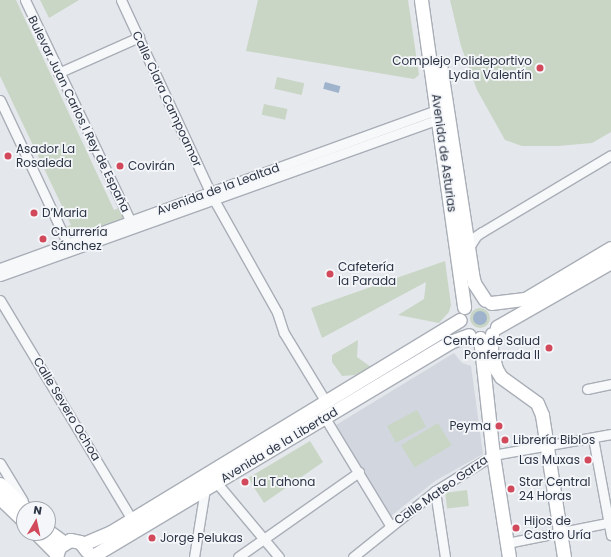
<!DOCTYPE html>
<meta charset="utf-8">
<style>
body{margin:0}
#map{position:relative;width:611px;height:557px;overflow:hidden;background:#e4e7ec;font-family:Poppins,sans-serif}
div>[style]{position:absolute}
.built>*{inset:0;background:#d2d6de}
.green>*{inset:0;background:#c9d6c5;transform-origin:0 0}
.round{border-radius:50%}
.water>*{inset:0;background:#9fb4cc;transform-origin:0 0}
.roads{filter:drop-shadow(1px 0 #a9aeb7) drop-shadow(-1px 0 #a9aeb7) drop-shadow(0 1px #a9aeb7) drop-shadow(0 -1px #a9aeb7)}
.street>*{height:9px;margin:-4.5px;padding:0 4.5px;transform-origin:4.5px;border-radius:4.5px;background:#f7f8fa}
.secondary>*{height:13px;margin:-6.5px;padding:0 6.5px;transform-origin:6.5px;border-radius:6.5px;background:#fff}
.dots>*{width:11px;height:11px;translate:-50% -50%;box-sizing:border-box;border:2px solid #f4f6f9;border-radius:50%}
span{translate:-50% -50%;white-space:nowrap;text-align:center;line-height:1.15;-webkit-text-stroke:3.5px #f4f6f9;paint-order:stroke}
.poi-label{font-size:12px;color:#2b3445}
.right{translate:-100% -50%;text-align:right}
.left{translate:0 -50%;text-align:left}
.street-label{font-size:12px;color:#2b3445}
.north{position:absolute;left:16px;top:501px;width:40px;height:40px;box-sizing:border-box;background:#f4f6f9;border:1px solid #a4a8b1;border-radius:50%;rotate:9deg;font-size:11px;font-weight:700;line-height:16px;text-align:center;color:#2b3445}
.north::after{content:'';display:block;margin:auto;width:14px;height:18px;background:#d1495b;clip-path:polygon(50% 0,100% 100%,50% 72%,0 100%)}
</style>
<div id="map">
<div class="built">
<i style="clip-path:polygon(454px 353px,462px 363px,471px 366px,483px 454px,435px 481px,391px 516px,336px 425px)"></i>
</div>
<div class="green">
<i style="clip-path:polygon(0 0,16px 0,114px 210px,119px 208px,123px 219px,72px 238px,70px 236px,66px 227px,71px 225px,0 76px)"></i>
<i style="clip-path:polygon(40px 0,79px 0,49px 18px)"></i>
<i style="clip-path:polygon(258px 0,408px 0,419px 75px,414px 79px,246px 51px)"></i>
<i style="clip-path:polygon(450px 0,611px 0,611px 132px,592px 143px,558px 146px,522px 146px,505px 140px,477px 90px,461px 46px)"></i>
<i style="left:277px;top:77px;width:28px;height:12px;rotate:13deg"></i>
<i style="left:264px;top:104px;width:24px;height:11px;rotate:12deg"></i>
<i style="clip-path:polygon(445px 261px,451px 305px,449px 312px,439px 323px,398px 315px,424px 299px,426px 282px,322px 338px,311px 308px)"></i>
<i class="round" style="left:470px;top:308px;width:20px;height:20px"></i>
<i style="clip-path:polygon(358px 340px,357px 357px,371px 367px,355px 375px,342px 376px,332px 362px,332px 355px)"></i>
<i style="left:417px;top:410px;width:19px;height:34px;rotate:62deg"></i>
<i style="left:438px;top:423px;width:26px;height:43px;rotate:59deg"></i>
<i style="clip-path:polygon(310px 441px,323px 462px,264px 503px,248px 478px)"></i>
<i style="left:467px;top:490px;width:16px;height:22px;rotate:83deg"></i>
</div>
<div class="water">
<i style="left:325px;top:82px;width:16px;height:7px;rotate:15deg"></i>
<i class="round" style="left:473px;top:311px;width:14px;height:14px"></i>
</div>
<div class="roads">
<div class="street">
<i style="left:25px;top:0;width:250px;rotate:64.5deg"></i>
<i style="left:121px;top:0;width:218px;rotate:65.1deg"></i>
<i style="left:213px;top:198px;width:131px;rotate:60.7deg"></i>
<i style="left:277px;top:312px;width:22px;rotate:72deg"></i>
<i style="left:284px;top:333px;width:81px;rotate:58.7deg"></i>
<i style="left:58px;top:73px;width:89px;rotate:-24deg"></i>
<i style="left:0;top:100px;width:165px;rotate:64.8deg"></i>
<i style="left:468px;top:249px;width:15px;rotate:-58deg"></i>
<i style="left:476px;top:236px;width:7px;rotate:-34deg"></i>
<i style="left:482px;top:232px;width:150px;rotate:-30.8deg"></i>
<i style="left:0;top:268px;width:465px;rotate:-19.9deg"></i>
<i style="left:0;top:276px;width:466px;rotate:-19.7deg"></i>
<i style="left:0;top:300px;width:257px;rotate:59deg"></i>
<i style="left:587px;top:389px;width:25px;rotate:-12deg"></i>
<i style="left:325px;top:418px;width:125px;rotate:58.7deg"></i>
<i style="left:593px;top:438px;width:99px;rotate:79.5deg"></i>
<i style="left:0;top:463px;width:44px;rotate:58.8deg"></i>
<i style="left:216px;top:482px;width:98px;rotate:50deg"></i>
<i style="left:435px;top:491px;width:67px;rotate:81.4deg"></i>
<i style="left:507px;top:543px;width:106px;rotate:-11.4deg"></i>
<i style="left:194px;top:557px;width:69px;rotate:-80.8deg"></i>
<i style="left:238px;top:557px;width:148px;rotate:-35.1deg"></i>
<i style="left:353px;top:557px;width:105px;rotate:-38.8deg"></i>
<i style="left:435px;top:491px;width:68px;rotate:-31.8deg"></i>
<i style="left:493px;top:455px;width:120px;rotate:-10.1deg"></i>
</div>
<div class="secondary">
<i style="left:421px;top:0;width:310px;rotate:82deg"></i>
<i style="left:440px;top:64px;width:212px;rotate:81.3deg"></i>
<i style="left:472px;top:274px;width:9px;rotate:77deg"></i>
<i style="left:474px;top:283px;width:20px;rotate:57deg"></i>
<i style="left:491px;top:303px;width:34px;rotate:-7deg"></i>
<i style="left:525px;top:299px;width:100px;rotate:-30.7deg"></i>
<i style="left:497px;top:327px;width:131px;rotate:-29.7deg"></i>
<i style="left:492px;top:334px;width:16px;rotate:94deg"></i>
<i style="left:491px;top:350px;width:20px;rotate:75deg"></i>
<i style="left:496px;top:369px;width:9px;rotate:58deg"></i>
<i style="left:501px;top:377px;width:44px;rotate:35.8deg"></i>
<i style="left:537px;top:403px;width:13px;rotate:67deg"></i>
<i style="left:542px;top:415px;width:144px;rotate:81.2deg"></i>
<i style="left:480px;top:338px;width:118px;rotate:83.7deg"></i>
<i style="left:493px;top:455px;width:103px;rotate:81.1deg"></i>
<i style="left:0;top:484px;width:36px;rotate:44deg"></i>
<i style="left:0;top:498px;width:33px;rotate:44deg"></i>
<i style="left:48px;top:531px;width:19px;rotate:36deg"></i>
<i style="left:36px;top:533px;width:28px;rotate:45deg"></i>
<i style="left:83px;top:544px;width:30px;rotate:-23deg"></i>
<i style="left:111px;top:532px;width:408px;rotate:-31.3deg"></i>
<i style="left:56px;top:557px;width:10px;rotate:-73deg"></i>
<i style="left:59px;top:547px;width:13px;rotate:-32deg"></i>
<i style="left:70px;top:540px;width:10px;rotate:11deg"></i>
<i style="left:80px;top:542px;width:11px;rotate:52deg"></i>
<i style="left:91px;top:557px;width:418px;rotate:-30.9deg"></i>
<i style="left:450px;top:342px;width:20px;rotate:-20deg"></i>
</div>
</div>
<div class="dots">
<i style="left:540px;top:68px;background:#d1495b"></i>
<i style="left:8px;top:156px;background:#d1495b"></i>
<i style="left:120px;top:166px;background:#d1495b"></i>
<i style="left:34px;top:213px;background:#d1495b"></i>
<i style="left:43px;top:239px;background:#d1495b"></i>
<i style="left:330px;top:274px;background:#d1495b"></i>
<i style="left:549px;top:348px;background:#d1495b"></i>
<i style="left:499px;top:426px;background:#d1495b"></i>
<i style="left:505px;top:440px;background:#d1495b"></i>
<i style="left:588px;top:460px;background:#d1495b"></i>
<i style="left:245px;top:482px;background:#d1495b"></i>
<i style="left:511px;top:489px;background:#d1495b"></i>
<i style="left:516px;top:528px;background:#d1495b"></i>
<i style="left:152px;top:538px;background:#d1495b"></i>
</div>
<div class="poi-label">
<span class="right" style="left:532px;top:68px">Complejo Polideportivo<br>Lydia Valentín</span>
<span class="left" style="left:16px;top:156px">Asador La<br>Rosaleda</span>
<span class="left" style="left:128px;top:166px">Covirán</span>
<span class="left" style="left:42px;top:213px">D’Maria</span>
<span class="left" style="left:51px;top:239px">Churrería<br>Sánchez</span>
<span class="left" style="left:338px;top:274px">Cafetería<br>la Parada</span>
<span class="right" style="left:540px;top:348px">Centro de Salud<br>Ponferrada II</span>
<span class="right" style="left:491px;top:426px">Peyma</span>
<span class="left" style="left:513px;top:440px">Librería Biblos</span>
<span class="right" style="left:580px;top:460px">Las Muxas</span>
<span class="left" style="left:253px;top:482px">La Tahona</span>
<span class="left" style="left:519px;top:489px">Star Central<br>24 Horas</span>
<span class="left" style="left:524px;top:528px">Hijos de<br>Castro Uría</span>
<span class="left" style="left:160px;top:538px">Jorge Pelukas</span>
</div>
<div class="street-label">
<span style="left:167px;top:99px;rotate:65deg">Calle Clara Campoamor</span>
<span style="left:79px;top:114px;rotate:64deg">Bulevar Juan Carlos I Rey de España</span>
<span style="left:444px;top:153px;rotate:82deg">Avenida de Asturias</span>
<span style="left:218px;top:189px;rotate:-20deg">Avenida de la Lealtad</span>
<span style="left:67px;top:409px;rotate:59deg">Calle Severo Ochoa</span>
<span style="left:279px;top:445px;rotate:-31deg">Avenida de la Libertad</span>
<span style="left:441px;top:490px;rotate:-35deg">Calle Mateo Garza</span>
</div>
<div class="north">N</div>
</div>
